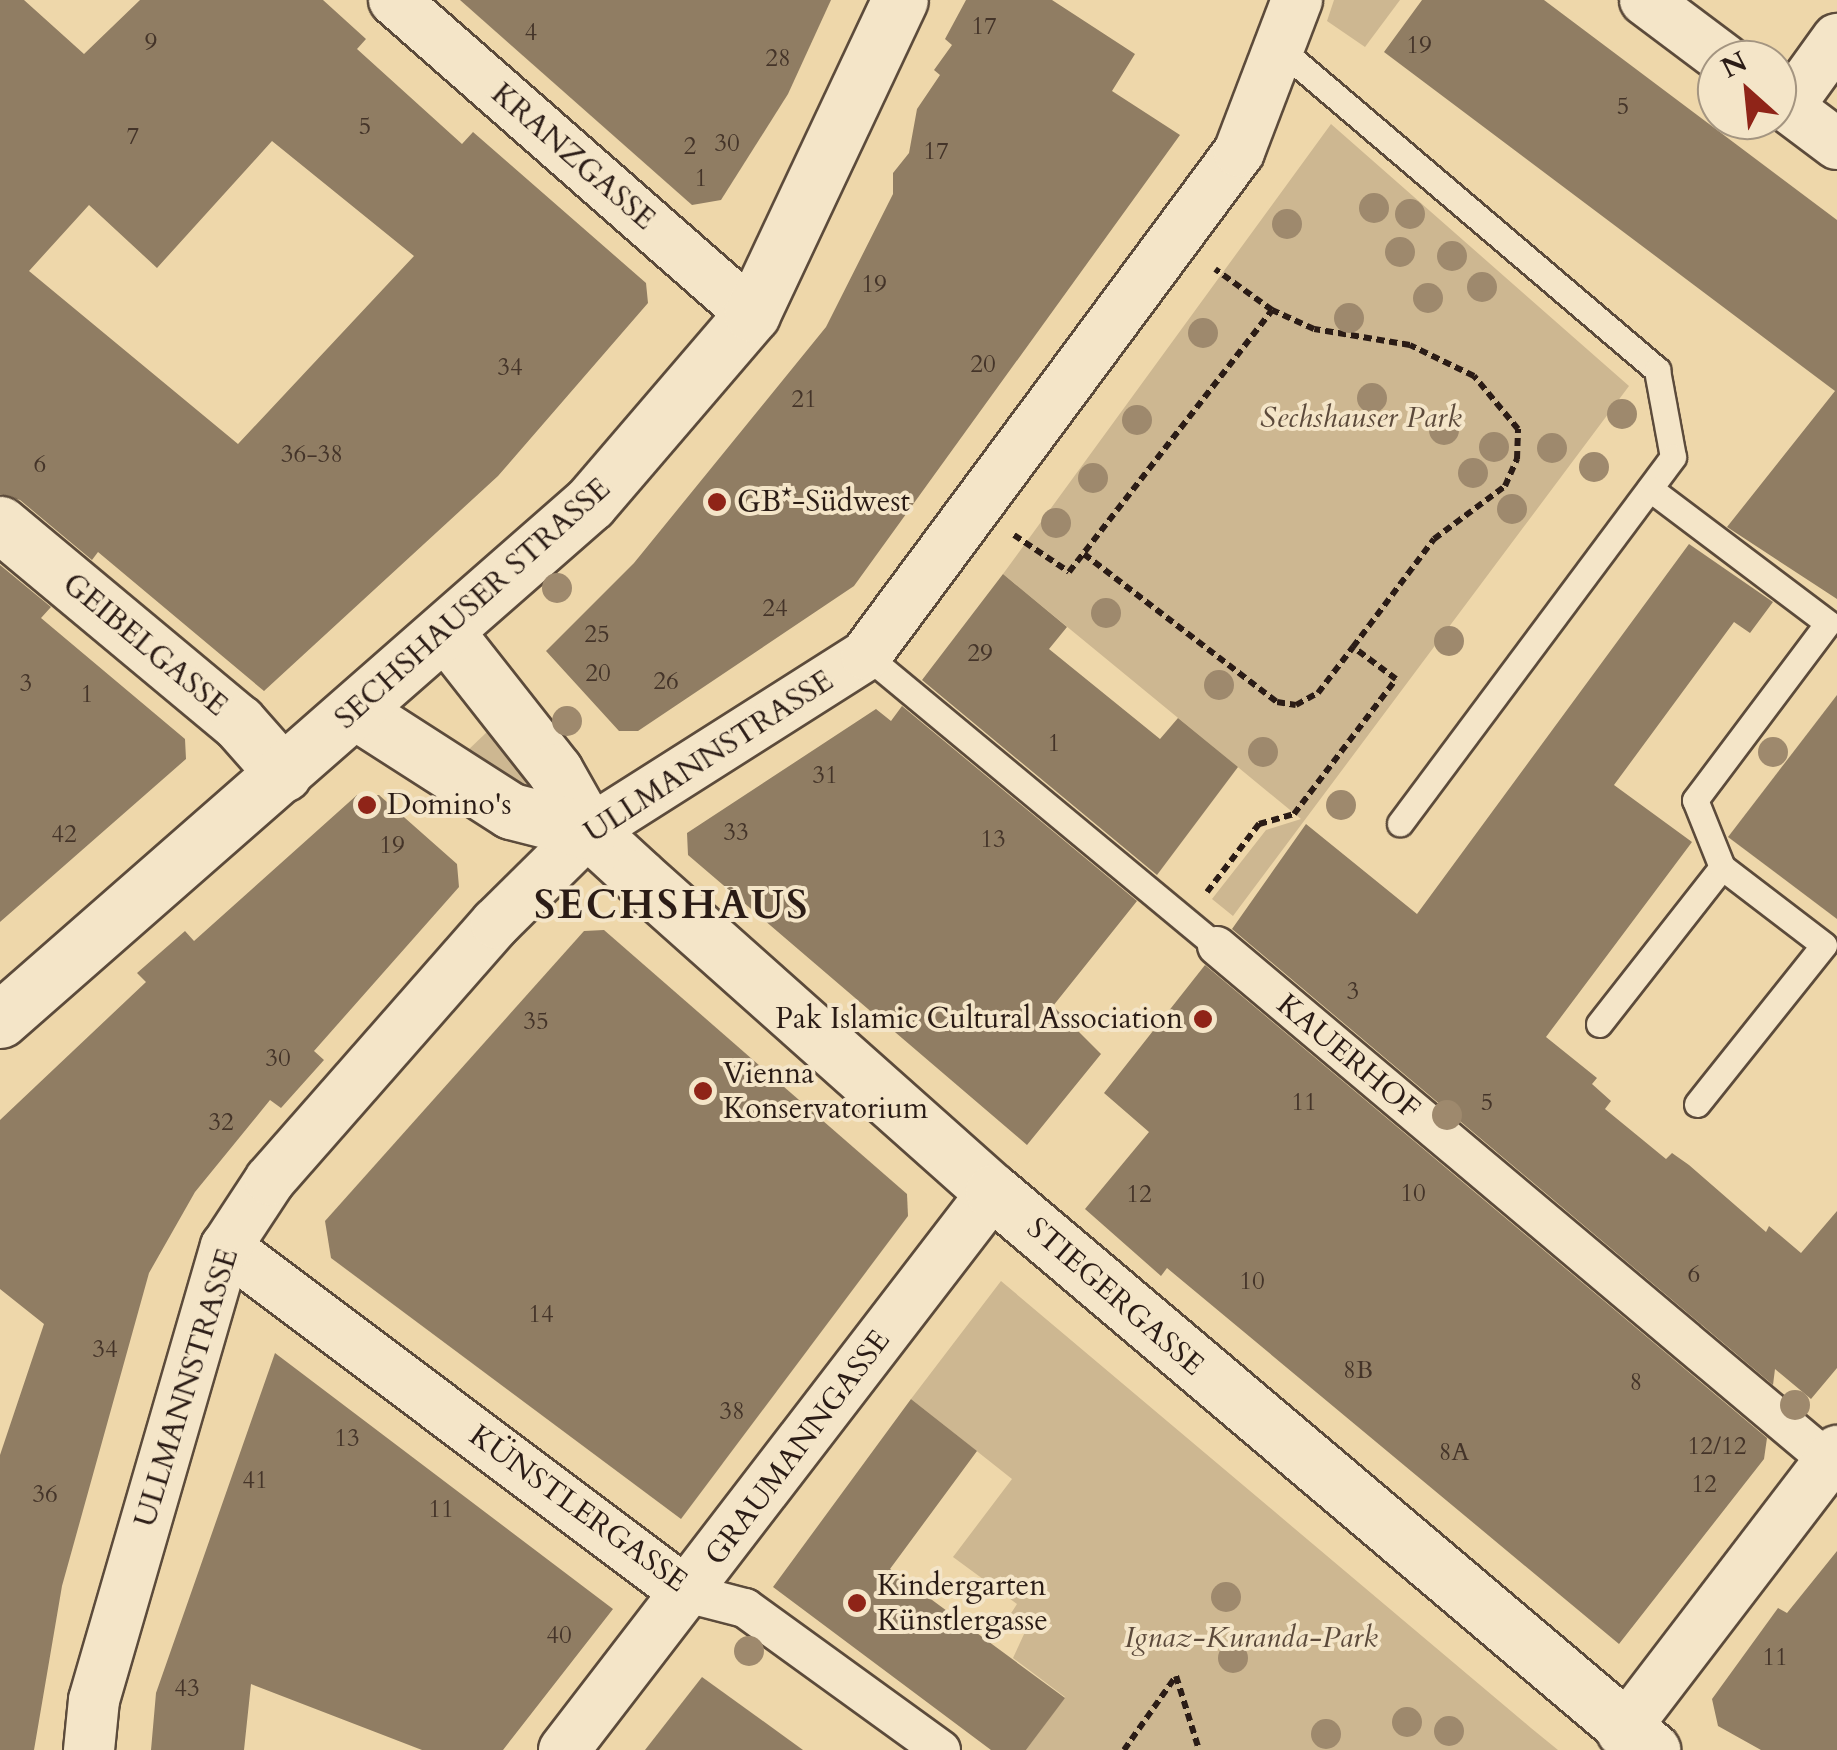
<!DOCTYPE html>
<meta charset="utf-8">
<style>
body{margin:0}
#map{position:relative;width:1837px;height:1750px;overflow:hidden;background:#eed7aa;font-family:Cardo,serif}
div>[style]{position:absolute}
.green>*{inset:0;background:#cdb791}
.building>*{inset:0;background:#907d63}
.path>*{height:6px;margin-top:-3px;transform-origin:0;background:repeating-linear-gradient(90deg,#2b1c16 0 8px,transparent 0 13px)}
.roads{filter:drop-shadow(2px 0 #5c4b3b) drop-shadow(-2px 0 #5c4b3b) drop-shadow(0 2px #5c4b3b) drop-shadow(0 -2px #5c4b3b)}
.service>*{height:25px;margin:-12.5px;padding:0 12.5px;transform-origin:12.5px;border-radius:12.5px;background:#f4e5c8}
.pedestrian>*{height:38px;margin:-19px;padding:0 19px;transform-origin:19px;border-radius:19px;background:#f4e5c8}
.minor>*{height:50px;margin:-25px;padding:0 25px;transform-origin:25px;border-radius:25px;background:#f4e5c8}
.tertiary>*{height:55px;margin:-27.5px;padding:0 27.5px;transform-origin:27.5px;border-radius:27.5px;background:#f4e5c8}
.trees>*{width:30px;height:30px;margin:-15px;border-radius:50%;background:#9e896d}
.dots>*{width:28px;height:28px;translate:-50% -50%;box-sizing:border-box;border:5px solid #f4e5c8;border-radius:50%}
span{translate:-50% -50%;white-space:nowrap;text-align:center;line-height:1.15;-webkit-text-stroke:8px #f4e5c8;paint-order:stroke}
.number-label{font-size:25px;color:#443429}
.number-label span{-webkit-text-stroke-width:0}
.street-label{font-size:30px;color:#2b1c16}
.park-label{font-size:30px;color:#5c4a3b;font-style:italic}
.poi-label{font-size:30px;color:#2b1c16}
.left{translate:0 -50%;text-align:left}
.right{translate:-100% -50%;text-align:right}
.district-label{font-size:40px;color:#2b1c16;font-weight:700;letter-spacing:2.5px}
.north{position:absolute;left:1697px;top:40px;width:100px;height:100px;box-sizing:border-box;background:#f4e5c8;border:2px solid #a49581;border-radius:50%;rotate:333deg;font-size:28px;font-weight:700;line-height:40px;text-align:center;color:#2b1c16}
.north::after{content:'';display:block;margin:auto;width:35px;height:45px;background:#8f2418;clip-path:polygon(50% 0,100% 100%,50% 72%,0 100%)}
</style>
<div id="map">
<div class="green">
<i style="clip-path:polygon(1334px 0,1400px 0,1365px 47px,1327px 21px)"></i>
<i style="clip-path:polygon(1331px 124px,1629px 386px,1233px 916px,1212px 899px,1266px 830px,1301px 819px,1003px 574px)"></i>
<i style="clip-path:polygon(489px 730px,536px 786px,532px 791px,465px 753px)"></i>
<i style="clip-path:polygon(1001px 1281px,1531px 1728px,1558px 1750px,1026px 1750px,1065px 1697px,1013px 1658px,1025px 1632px,1008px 1618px,1017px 1604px,953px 1557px,1012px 1479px,911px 1399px)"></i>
</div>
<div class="building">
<i style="clip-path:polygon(evenodd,0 0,24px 0,84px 54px,140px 0,323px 0,366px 39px,357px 49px,462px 144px,473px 132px,646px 283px,648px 303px,498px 476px,264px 691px,98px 552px,92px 560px,20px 500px,0 494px,0 0,272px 141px,414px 256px,238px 444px,29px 271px,89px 205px,157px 268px,272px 141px)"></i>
<i style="clip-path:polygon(460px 0,831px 0,788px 94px,721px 200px,692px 205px)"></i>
<i style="clip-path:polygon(966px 0,1052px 0,1135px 54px,1112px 91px,1180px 135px,854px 586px,638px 731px,619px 731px,546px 651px,634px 563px,826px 327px,893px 194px,893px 173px,909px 153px,917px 109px,940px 75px,934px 70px,952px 45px,945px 39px)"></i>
<i style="clip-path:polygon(1422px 0,1544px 0,1837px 220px,1837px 599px,1727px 527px,1835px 391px,1384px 52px)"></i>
<i style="clip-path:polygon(1689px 544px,1773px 602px,1750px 633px,1734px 622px,1614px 785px,1692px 842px,1546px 1037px,1597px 1078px,1592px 1084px,1611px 1101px,1605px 1109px,1666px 1159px,1672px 1153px,1689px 1165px,1766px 1232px,1769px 1226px,1801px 1253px,1837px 1211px,1837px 1368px,1811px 1399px,1775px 1369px,1773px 1385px,1232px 929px,1306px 824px,1417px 914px)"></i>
<i style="clip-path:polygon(0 565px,51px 607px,41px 618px,185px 739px,186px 759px,0 922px)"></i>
<i style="clip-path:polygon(1003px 574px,1067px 627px,1049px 649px,1160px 739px,1178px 718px,1238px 767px,1157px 875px,922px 680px)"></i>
<i style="clip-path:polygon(1837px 695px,1837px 919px,1728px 837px)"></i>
<i style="clip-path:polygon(902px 706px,1137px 901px,1053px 1006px,1101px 1054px,1027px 1145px,688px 855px,687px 833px,876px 709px,891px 721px)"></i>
<i style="clip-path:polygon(357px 795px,379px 795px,457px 864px,459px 887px,314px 1051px,324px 1060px,281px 1108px,270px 1100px,195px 1192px,149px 1273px,62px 1586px,34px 1750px,0 1750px,0 1455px,44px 1324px,0 1289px,0 1120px,146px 982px,137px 973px,185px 931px,194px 941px)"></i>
<i style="clip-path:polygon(604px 930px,907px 1194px,908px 1216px,681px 1519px,331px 1258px,325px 1221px,584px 931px)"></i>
<i style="clip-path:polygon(1205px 965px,1767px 1438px,1764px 1459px,1619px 1644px,1167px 1268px,1161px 1276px,1085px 1209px,1149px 1132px,1104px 1093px)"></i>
<i style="clip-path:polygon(275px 1353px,613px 1609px,503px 1750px,422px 1750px,251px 1684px,244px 1750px,151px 1750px,156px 1693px)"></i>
<i style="clip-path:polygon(911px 1399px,977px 1451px,890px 1569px,1065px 1698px,1026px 1750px,991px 1750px,773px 1587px)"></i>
<i style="clip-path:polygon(1837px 1551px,1837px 1750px,1761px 1750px,1718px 1726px,1712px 1699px,1778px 1608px,1787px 1613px)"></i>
<i style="clip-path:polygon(702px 1677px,803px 1750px,645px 1750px)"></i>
</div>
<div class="path">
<i style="left:1014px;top:535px;width:66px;rotate:33.9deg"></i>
<i style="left:1069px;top:572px;width:331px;rotate:-52.2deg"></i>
<i style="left:1272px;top:310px;width:70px;rotate:-144.3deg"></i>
<i style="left:1084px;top:554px;width:243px;rotate:37.5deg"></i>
<i style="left:1277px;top:702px;width:19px;rotate:9deg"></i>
<i style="left:1296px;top:705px;width:25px;rotate:-29deg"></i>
<i style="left:1318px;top:693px;width:58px;rotate:-52.7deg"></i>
<i style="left:1207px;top:892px;width:86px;rotate:-52.6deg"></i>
<i style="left:1259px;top:824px;width:36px;rotate:-16deg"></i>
<i style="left:1294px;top:814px;width:169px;rotate:-52.9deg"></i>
<i style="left:1396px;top:679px;width:54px;rotate:-143.3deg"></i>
<i style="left:1353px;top:647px;width:135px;rotate:-53.1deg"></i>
<i style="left:1434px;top:539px;width:89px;rotate:-36.7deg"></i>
<i style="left:1505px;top:486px;width:30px;rotate:-66deg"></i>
<i style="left:1517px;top:459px;width:30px;rotate:-88deg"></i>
<i style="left:1518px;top:429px;width:69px;rotate:-129.7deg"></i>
<i style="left:1474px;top:376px;width:71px;rotate:-154.2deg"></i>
<i style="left:1410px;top:345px;width:97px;rotate:-170.5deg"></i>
<i style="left:1314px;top:329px;width:46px;rotate:-155.7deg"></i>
<i style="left:1124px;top:1750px;width:90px;rotate:-54.9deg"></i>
<i style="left:1176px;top:1676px;width:77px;rotate:72.7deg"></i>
</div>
<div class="roads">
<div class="service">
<i style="left:1279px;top:48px;width:497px;rotate:40.4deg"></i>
<i style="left:1657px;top:370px;width:88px;rotate:79.6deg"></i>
<i style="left:1673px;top:457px;width:457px;rotate:126.7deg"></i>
<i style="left:866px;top:655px;width:456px;rotate:39.7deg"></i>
<i style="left:1599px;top:1024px;width:199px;rotate:-51.9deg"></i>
<i style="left:1722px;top:867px;width:72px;rotate:-111.9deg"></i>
<i style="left:1695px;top:800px;width:221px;rotate:-53.1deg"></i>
<i style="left:1828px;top:623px;width:223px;rotate:-143deg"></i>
<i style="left:1697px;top:1104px;width:203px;rotate:-51.4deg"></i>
<i style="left:1824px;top:945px;width:128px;rotate:-142.6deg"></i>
</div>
<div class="pedestrian">
<i style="left:1217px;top:946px;width:800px;rotate:40.08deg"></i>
<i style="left:687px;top:1593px;width:60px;rotate:14.5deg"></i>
<i style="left:745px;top:1608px;width:242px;rotate:35.9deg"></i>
</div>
<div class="minor">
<i style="left:394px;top:0;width:476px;rotate:41.3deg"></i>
<i style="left:1645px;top:0;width:100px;rotate:36.9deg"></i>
<i style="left:1777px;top:99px;width:75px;rotate:36.9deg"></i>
<i style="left:1788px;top:107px;width:84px;rotate:-54.2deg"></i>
<i style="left:226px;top:1247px;width:576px;rotate:36.89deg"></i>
<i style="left:1622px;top:1732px;width:354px;rotate:-52.6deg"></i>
<i style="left:89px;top:1750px;width:50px;rotate:-84.3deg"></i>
<i style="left:94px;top:1700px;width:472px;rotate:-73.8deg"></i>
<i style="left:226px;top:1247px;width:80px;rotate:-56.7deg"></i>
<i style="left:270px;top:1180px;width:342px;rotate:-48.7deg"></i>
<i style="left:496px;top:923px;width:131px;rotate:-44.7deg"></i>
<i style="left:589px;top:831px;width:328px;rotate:-32.4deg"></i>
<i style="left:866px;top:655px;width:626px;rotate:-53.44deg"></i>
<i style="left:1239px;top:152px;width:163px;rotate:-69.1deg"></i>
<i style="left:564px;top:1750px;width:704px;rotate:-52.45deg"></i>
</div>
<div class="tertiary">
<i style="left:0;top:524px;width:310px;rotate:39.8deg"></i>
<i style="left:238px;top:722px;width:69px;rotate:48.5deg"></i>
<i style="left:448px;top:635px;width:173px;rotate:51.8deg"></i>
<i style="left:555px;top:771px;width:69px;rotate:60.5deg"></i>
<i style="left:589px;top:831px;width:68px;rotate:42.6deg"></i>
<i style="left:639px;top:877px;width:474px;rotate:41.7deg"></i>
<i style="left:993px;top:1192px;width:864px;rotate:40.26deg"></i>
<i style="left:355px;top:711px;width:185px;rotate:32.7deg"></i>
<i style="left:511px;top:811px;width:81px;rotate:14.4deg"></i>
<i style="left:0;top:1020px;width:784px;rotate:-41.23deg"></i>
<i style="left:590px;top:503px;width:249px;rotate:-49.4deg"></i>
<i style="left:752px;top:314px;width:347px;rotate:-64.8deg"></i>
</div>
</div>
<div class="trees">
<i style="left:1374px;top:208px"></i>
<i style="left:1410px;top:214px"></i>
<i style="left:1287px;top:224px"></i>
<i style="left:1400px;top:252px"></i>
<i style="left:1452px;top:256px"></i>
<i style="left:1482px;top:287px"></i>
<i style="left:1428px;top:298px"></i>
<i style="left:1349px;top:318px"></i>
<i style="left:1203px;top:333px"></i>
<i style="left:1372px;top:398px"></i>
<i style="left:1622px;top:414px"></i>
<i style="left:1137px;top:420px"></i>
<i style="left:1444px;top:430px"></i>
<i style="left:1494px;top:447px"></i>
<i style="left:1552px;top:448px"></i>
<i style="left:1594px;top:467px"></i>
<i style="left:1473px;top:473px"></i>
<i style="left:1093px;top:478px"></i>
<i style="left:1512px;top:509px"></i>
<i style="left:1056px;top:523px"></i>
<i style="left:557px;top:588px"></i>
<i style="left:1106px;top:613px"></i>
<i style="left:1449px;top:641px"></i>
<i style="left:1219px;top:685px"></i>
<i style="left:567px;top:721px"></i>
<i style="left:1263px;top:752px"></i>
<i style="left:1773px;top:752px"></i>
<i style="left:1341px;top:805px"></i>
<i style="left:1447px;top:1115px"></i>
<i style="left:1795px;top:1405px"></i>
<i style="left:1226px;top:1597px"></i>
<i style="left:749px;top:1651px"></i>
<i style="left:1233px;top:1658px"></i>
<i style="left:1407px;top:1722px"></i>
<i style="left:1449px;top:1731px"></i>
<i style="left:1326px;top:1734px"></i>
</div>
<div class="dots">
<i style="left:717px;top:502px;background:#8f2418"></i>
<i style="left:367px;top:805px;background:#8f2418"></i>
<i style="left:1203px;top:1019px;background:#8f2418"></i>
<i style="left:703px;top:1091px;background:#8f2418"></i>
<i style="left:857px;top:1603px;background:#8f2418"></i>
</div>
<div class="number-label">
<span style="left:984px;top:26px">17</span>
<span style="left:531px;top:32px">4</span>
<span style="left:151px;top:42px">9</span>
<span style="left:1419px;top:45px">19</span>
<span style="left:778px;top:58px">28</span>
<span style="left:1623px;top:106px">5</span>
<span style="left:365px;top:126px">5</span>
<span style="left:133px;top:136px">7</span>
<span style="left:727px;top:143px">30</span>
<span style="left:690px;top:146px">2</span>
<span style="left:936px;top:151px">17</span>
<span style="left:701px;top:178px">1</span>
<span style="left:874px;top:284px">19</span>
<span style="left:983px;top:364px">20</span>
<span style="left:510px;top:367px">34</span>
<span style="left:804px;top:399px">21</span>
<span style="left:312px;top:454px">36-38</span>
<span style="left:40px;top:464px">6</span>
<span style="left:775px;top:608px">24</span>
<span style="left:597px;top:634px">25</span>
<span style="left:980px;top:653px">29</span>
<span style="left:598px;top:673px">20</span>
<span style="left:666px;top:681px">26</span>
<span style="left:26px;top:683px">3</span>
<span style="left:87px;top:694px">1</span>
<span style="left:1054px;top:743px">1</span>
<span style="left:825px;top:775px">31</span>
<span style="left:736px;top:832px">33</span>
<span style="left:64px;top:834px">42</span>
<span style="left:993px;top:839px">13</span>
<span style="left:392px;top:845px">19</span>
<span style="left:1353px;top:991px">3</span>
<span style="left:536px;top:1021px">35</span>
<span style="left:278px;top:1058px">30</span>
<span style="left:1304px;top:1102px">11</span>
<span style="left:1487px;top:1102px">5</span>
<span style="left:221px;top:1122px">32</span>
<span style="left:1413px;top:1193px">10</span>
<span style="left:1139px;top:1194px">12</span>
<span style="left:1694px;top:1274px">6</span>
<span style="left:1252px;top:1281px">10</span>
<span style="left:541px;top:1314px">14</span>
<span style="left:105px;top:1349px">34</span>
<span style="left:1358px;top:1370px">8B</span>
<span style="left:1636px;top:1382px">8</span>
<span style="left:732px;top:1411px">38</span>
<span style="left:347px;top:1438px">13</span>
<span style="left:1717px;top:1446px">12/12</span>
<span style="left:1454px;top:1452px">8A</span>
<span style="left:255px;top:1480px">41</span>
<span style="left:1704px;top:1484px">12</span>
<span style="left:45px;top:1494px">36</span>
<span style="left:441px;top:1509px">11</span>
<span style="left:559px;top:1635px">40</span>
<span style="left:1775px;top:1657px">11</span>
<span style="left:187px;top:1688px">43</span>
</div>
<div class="street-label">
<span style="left:573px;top:157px;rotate:41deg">KRANZGASSE</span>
<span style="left:473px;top:604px;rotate:-42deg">SECHSHAUSER STRASSE</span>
<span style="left:145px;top:645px;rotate:40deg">GEIBELGASSE</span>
<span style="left:709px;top:757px;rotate:-33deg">ULLMANNSTRASSE</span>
<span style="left:1348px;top:1057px;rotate:40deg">KAUERHOF</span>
<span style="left:1115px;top:1297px;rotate:41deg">STIEGERGASSE</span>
<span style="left:187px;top:1388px;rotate:-73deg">ULLMANNSTRASSE</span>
<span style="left:798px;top:1448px;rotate:-53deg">GRAUMANNGASSE</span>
<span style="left:578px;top:1509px;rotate:36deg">KÜNSTLERGASSE</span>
</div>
<div class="park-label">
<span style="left:1361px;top:418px">Sechshauser Park</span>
<span style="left:1251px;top:1638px">Ignaz-Kuranda-Park</span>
</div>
<div class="poi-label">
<span class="left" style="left:737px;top:502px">GB*-Südwest</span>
<span class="left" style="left:387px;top:805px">Domino's</span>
<span class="right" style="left:1183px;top:1019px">Pak Islamic Cultural Association</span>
<span class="left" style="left:723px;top:1091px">Vienna<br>Konservatorium</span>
<span class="left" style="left:877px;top:1603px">Kindergarten<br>Künstlergasse</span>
</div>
<div class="district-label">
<span style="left:672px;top:906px">SECHSHAUS</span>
</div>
<div class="north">N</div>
</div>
